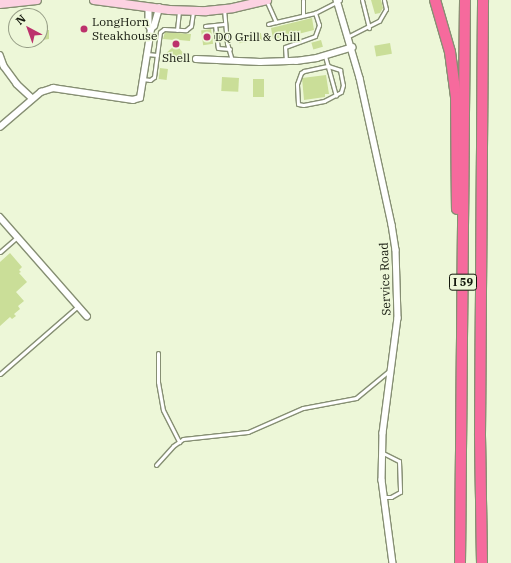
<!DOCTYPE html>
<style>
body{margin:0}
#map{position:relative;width:511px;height:563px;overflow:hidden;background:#edf7d8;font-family:"IBM Plex Serif",serif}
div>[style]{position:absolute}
.building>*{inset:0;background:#cade98;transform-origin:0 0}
.roads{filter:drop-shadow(1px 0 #868f73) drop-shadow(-1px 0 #868f73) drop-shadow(0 1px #868f73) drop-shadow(0 -1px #868f73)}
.service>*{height:3px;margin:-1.5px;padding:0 1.5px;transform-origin:1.5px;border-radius:1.5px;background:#fff}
.minor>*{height:5.5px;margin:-2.75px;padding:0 2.75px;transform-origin:2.75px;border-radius:2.75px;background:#fff}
.secondary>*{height:8px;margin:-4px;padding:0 4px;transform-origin:4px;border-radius:4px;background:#fcd2e2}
.motorway>*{height:10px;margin:-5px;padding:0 5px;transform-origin:5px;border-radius:5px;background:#f66a9d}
.dots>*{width:11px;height:11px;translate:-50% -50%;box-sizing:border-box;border:2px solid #edf7d8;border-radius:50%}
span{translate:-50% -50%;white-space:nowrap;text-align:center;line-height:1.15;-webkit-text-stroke:3px #edf7d8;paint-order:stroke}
.shield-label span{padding:1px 3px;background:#edf7d8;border:1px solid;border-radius:3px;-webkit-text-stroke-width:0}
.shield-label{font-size:11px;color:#13170c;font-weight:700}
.poi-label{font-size:12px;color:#13170c}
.left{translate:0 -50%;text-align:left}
.street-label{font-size:12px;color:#13170c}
.north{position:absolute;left:8px;top:8px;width:40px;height:40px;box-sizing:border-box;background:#edf7d8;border:1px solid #969d86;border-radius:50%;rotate:319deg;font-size:11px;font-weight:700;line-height:16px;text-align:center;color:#13170c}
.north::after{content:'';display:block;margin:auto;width:14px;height:18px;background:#bc326c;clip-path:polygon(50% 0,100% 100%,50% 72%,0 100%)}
</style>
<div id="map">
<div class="building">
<i style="clip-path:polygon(371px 0,381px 0,383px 8px,380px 13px,375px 14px)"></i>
<i style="clip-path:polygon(312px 18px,314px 30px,298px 34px,298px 37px,291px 38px,290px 35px,273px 39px,271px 28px)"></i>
<i style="left:211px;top:29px;width:15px;height:10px;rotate:82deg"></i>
<i style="clip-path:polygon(40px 30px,49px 30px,49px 39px,42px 40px,42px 43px,25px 44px,25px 40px,40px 40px)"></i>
<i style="clip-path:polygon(165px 32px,191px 34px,190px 41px,179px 40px,179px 48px,184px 54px,174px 62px,169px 62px,164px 55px,173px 47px,174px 40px,163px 39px)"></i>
<i style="left:261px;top:33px;width:7px;height:23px;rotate:82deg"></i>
<i style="left:321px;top:40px;width:7px;height:10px;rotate:74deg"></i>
<i style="left:390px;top:43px;width:11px;height:16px;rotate:80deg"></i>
<i style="left:160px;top:68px;width:8px;height:11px;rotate:7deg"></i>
<i style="clip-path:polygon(326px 75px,329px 94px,325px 94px,325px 97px,304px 100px,302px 78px)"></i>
<i style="left:222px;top:77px;width:17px;height:14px;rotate:3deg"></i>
<i style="left:253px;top:79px;width:11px;height:18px"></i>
<i style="clip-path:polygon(10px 253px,22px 267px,19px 270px,21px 272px,19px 273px,27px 282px,16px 292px,24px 301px,18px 306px,20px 309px,14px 314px,16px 316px,12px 319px,10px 317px,0 326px,0 262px)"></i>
</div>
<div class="roads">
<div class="service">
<i style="left:303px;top:0;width:15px;rotate:90deg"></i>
<i style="left:362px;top:0;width:29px;rotate:76deg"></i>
<i style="left:267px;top:2px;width:22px;rotate:66deg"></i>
<i style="left:276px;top:22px;width:40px;rotate:-13deg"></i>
<i style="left:224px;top:9px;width:34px;rotate:85deg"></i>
<i style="left:227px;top:43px;width:18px;rotate:74deg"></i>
<i style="left:268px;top:24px;width:8px;rotate:-14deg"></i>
<i style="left:215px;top:25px;width:23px;rotate:83deg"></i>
<i style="left:218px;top:48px;width:12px;rotate:5deg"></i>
<i style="left:205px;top:26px;width:19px;rotate:-6deg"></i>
<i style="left:177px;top:30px;width:18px;rotate:-84deg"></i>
<i style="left:349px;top:36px;width:34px;rotate:-27deg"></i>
<i style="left:379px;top:21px;width:14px;rotate:-60deg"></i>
<i style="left:386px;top:9px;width:9px;rotate:-103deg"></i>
<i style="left:147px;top:54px;width:10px;rotate:6deg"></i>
<i style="left:325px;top:56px;width:41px;rotate:74.6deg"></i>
<i style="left:286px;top:61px;width:14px;rotate:-94deg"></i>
<i style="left:285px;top:47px;width:32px;rotate:-20deg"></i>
<i style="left:315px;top:36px;width:12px;rotate:-70deg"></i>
<i style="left:319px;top:25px;width:13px;rotate:-108deg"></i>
<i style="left:315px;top:13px;width:28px;rotate:-27deg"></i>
<i style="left:328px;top:66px;width:13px;rotate:18deg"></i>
<i style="left:340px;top:70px;width:15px;rotate:79deg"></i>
<i style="left:343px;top:85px;width:7px;rotate:106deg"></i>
<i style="left:341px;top:92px;width:19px;rotate:152deg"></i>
<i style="left:324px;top:101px;width:21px;rotate:169deg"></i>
<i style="left:303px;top:105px;width:5px;rotate:-169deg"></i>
<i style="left:298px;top:104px;width:20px;rotate:-93deg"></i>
<i style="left:297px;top:84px;width:12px;rotate:-70deg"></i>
<i style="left:301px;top:73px;width:4px;rotate:-34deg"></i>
<i style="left:304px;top:71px;width:25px;rotate:-12deg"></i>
<i style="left:143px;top:79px;width:7px;rotate:8deg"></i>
<i style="left:150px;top:80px;width:5px;rotate:-37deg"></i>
<i style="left:154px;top:77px;width:45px;rotate:-82.4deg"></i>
<i style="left:160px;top:32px;width:5px;rotate:-37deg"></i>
<i style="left:164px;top:29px;width:22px;rotate:3deg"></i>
<i style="left:186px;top:30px;width:6px;rotate:-39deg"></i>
<i style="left:191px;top:26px;width:14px;rotate:-82deg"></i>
<i style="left:0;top:252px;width:23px;rotate:-41deg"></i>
<i style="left:158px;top:353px;width:29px;rotate:90deg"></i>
<i style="left:158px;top:382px;width:28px;rotate:80deg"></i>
<i style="left:163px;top:410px;width:36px;rotate:63deg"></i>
<i style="left:0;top:374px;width:103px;rotate:-41.1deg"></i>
<i style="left:383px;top:453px;width:18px;rotate:27deg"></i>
<i style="left:399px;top:461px;width:31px;rotate:88deg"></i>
<i style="left:400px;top:492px;width:10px;rotate:151deg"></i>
<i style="left:391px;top:497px;width:6px;rotate:180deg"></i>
<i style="left:156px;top:465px;width:25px;rotate:-48deg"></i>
<i style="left:173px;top:446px;width:12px;rotate:-35deg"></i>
<i style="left:183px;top:439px;width:65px;rotate:-6.1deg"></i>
<i style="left:248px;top:432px;width:60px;rotate:-23.6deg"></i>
<i style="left:303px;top:408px;width:54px;rotate:-10.7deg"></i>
<i style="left:356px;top:398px;width:45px;rotate:-39.6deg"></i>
</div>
<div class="minor">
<i style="left:337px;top:0;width:81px;rotate:73.6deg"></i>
<i style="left:360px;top:78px;width:150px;rotate:77.7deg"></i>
<i style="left:392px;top:225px;width:25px;rotate:81deg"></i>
<i style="left:396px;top:250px;width:68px;rotate:88.3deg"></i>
<i style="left:398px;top:318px;width:116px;rotate:97.4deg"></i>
<i style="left:383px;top:433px;width:47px;rotate:91.2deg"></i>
<i style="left:382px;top:480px;width:84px;rotate:82.5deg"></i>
<i style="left:149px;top:7px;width:18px;rotate:90deg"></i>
<i style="left:149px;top:25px;width:4px;rotate:63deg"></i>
<i style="left:0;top:55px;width:12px;rotate:70deg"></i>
<i style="left:4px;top:66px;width:22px;rotate:54deg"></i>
<i style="left:17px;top:84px;width:21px;rotate:43deg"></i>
<i style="left:196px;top:59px;width:64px;rotate:2.7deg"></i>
<i style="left:260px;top:62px;width:36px;rotate:-2deg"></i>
<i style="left:296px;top:61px;width:21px;rotate:-8deg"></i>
<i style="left:317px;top:58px;width:37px;rotate:-17deg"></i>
<i style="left:0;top:127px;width:54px;rotate:-40.5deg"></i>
<i style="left:41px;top:92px;width:13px;rotate:-18deg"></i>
<i style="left:53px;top:88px;width:81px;rotate:8.5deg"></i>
<i style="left:133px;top:100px;width:7px;rotate:-16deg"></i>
<i style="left:140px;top:98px;width:70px;rotate:-80.9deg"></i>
<i style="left:151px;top:29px;width:4px;rotate:-45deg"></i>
<i style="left:154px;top:26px;width:19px;rotate:-74deg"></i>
<i style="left:0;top:217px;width:132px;rotate:48.7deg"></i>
</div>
<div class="secondary">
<i style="left:94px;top:0;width:76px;rotate:7.6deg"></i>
<i style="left:169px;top:10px;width:37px;rotate:2deg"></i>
<i style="left:206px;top:11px;width:27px;rotate:-6deg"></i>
<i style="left:233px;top:8px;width:35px;rotate:-13deg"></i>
<i style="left:0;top:4px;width:37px;rotate:-6deg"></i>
</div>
<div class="motorway">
<i style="left:435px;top:0;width:54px;rotate:73.9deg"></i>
<i style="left:450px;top:52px;width:45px;rotate:82.4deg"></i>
<i style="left:456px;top:97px;width:112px;rotate:89.5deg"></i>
<i style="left:460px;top:563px;width:563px;rotate:-89.49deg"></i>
<i style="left:482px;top:563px;width:129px;rotate:-90.9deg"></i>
<i style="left:480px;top:434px;width:434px;rotate:-89.6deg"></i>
</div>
</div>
<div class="dots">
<i style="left:84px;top:29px;background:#bc326c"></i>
<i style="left:207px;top:37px;background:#bc326c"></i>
<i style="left:176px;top:44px;background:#bc326c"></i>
</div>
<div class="shield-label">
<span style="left:463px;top:282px">I 59</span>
</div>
<div class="poi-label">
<span class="left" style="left:92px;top:29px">LongHorn<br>Steakhouse</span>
<span class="left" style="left:215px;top:37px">DQ Grill &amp; Chill</span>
<span style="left:176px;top:58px">Shell</span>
</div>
<div class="street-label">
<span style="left:385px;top:279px;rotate:-92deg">Service Road</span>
</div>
<div class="north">N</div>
</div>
